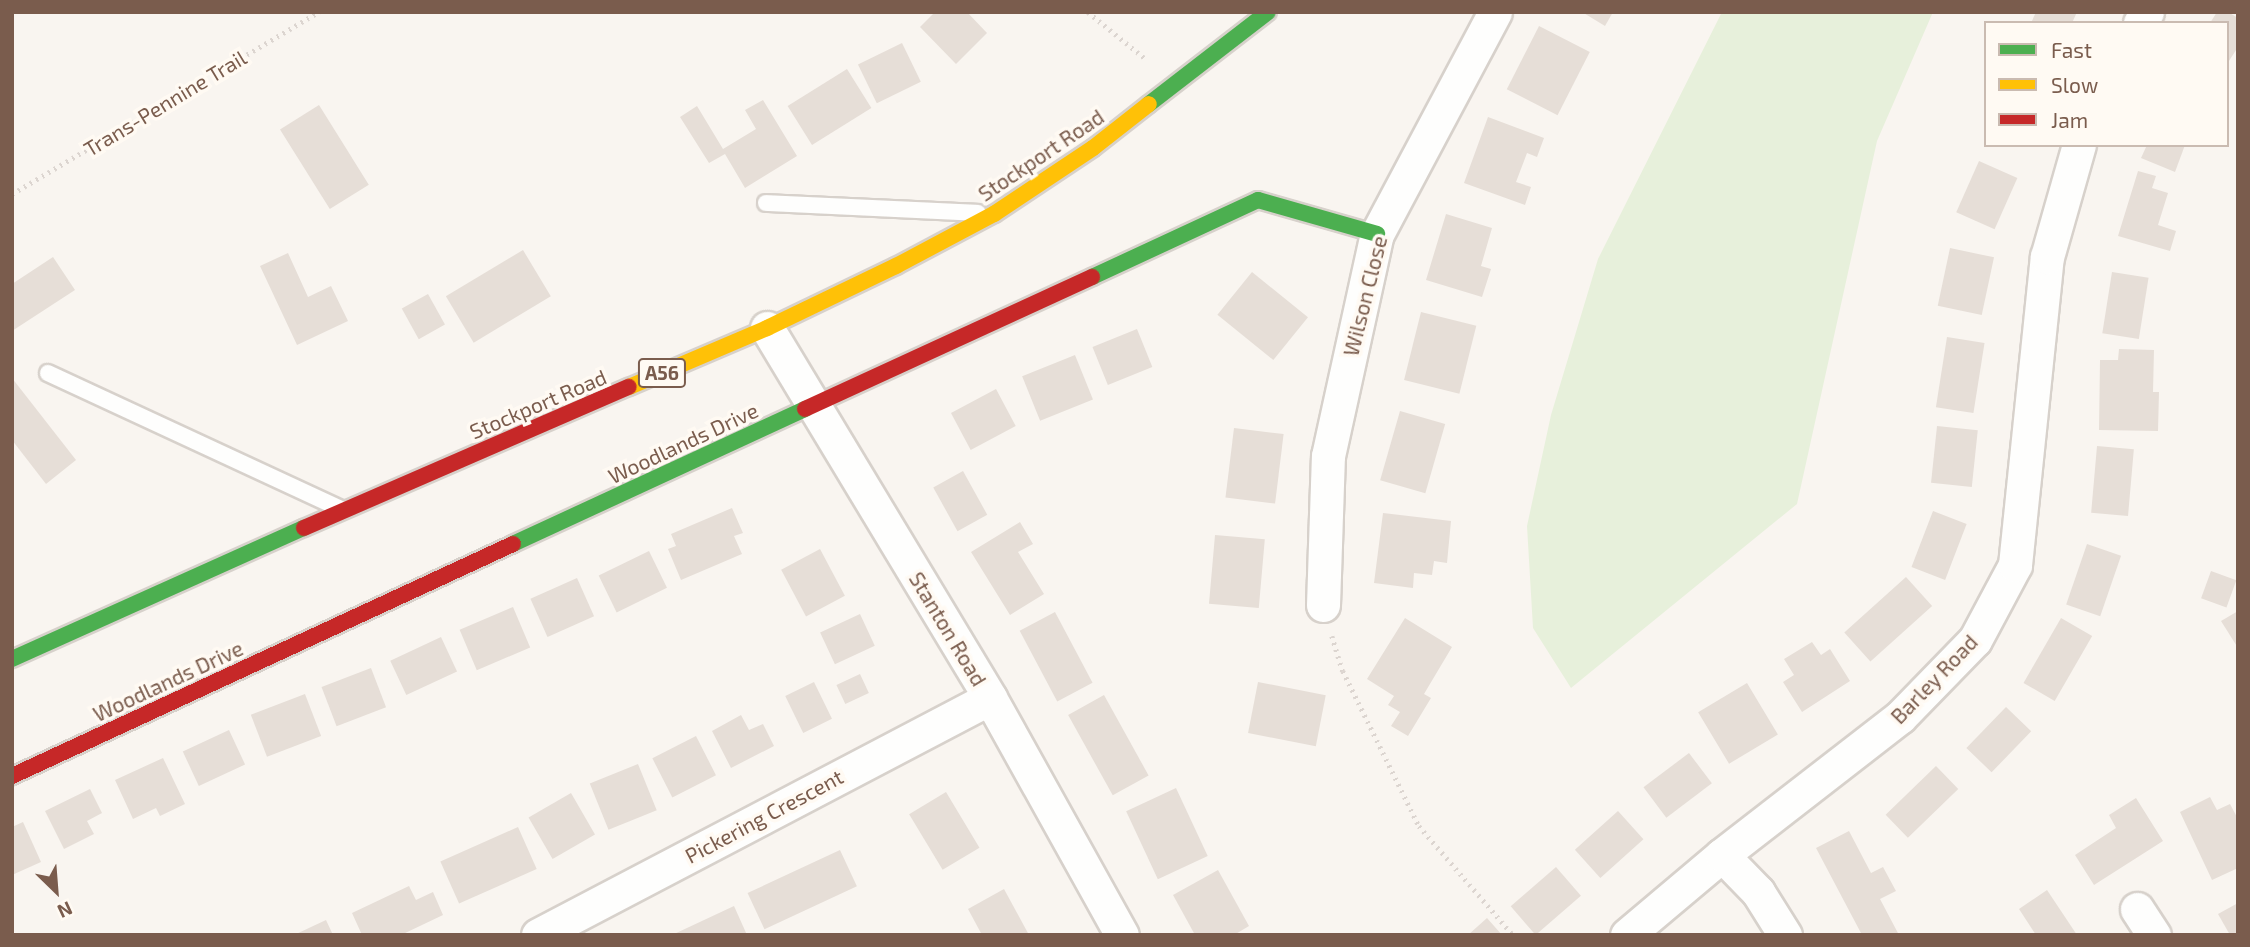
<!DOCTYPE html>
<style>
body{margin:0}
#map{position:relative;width:2250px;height:947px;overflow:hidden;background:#f9f5f0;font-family:"Exo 2",sans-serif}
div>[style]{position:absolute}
.green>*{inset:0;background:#e7f0db}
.building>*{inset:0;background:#e6ded7;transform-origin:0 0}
.path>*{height:4.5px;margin-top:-2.25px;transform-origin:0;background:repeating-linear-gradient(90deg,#dcd5d0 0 2px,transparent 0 7px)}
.roads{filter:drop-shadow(2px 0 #d7d1cb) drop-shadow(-2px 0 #d7d1cb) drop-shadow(0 2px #d7d1cb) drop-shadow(0 -2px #d7d1cb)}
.lane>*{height:16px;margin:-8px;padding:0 8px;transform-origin:8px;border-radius:8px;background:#fefefd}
.street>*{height:33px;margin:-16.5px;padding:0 16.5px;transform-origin:16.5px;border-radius:16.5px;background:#fefefd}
.fast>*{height:16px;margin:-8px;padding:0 8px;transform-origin:8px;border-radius:8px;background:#4caf50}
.slow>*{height:16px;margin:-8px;padding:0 8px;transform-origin:8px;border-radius:8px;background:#ffc107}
.jam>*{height:16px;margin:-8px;padding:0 8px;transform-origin:8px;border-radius:8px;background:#c62828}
span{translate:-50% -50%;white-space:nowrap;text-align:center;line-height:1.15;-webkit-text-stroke:7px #fffaf3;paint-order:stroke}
.shield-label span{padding:2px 5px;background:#fffaf3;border:2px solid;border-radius:5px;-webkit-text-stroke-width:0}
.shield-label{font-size:19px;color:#7a5c4d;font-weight:700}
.street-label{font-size:21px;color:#7a5c4d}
.frame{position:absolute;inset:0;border:14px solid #7a5c4d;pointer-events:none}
.legend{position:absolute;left:1984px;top:21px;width:245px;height:126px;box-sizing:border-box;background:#fffaf3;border:2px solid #cabbb1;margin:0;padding:9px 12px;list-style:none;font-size:21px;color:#7a5c4d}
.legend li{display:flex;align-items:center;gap:14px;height:35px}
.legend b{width:35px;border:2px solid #cabbb1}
.north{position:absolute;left:21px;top:856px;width:70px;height:70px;-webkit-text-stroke:5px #fffaf3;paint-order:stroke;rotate:155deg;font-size:19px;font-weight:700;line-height:28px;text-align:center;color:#7a5c4d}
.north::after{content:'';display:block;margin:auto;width:24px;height:32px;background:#7a5c4d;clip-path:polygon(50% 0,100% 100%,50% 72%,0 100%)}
</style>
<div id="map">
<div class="green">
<i style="clip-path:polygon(1722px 12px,1933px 12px,1877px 141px,1797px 504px,1571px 688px,1533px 628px,1527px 526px,1551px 415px,1598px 259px)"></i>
</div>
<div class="building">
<i style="clip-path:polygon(935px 12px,967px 12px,987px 33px,956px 64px,920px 27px)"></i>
<i style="clip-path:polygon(1582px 12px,1613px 12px,1605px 26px)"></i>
<i style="clip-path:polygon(2036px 12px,2077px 12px,2072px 23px,2031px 23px)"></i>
<i style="clip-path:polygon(2217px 12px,2228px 12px,2238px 18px,2238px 47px,2227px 64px,2227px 23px,2210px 23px)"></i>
<i style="left:1539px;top:26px;width:57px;height:71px;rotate:27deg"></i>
<i style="left:902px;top:43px;width:43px;height:49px;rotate:64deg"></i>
<i style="left:847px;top:69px;width:46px;height:70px;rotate:58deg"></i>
<i style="clip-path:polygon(763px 100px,797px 156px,745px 188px,725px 154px,709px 163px,680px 117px,697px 106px,723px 149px,756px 129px,745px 110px)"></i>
<i style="left:319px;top:105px;width:94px;height:46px;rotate:58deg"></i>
<i style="clip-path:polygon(1488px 117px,1544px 138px,1537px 157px,1527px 153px,1516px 182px,1531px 187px,1525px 205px,1464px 183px)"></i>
<i style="clip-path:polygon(2147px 145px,2185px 145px,2175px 172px,2141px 158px)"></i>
<i style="left:1979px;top:161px;width:42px;height:56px;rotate:24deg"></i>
<i style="clip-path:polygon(2138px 171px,2156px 176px,2152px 188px,2168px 193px,2158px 225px,2176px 231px,2170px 251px,2118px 236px)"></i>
<i style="clip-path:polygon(1446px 214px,1492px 228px,1481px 266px,1491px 269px,1482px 297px,1426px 280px)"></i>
<i style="left:1950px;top:248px;width:45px;height:59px;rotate:12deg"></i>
<i style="left:523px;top:250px;width:54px;height:90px;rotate:59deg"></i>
<i style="clip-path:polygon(288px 253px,308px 297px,331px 286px,348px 321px,297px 345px,260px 266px)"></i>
<i style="clip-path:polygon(53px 257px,75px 290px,12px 331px,12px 284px)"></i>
<i style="left:1252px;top:272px;width:72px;height:55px;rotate:39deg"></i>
<i style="left:2112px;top:272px;width:37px;height:62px;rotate:9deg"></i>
<i style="left:428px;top:294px;width:35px;height:30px;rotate:61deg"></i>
<i style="left:1421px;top:312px;width:57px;height:70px;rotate:14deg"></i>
<i style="left:1137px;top:329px;width:41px;height:48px;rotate:68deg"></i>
<i style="left:1947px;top:337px;width:38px;height:71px;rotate:9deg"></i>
<i style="clip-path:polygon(2119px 349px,2154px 350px,2153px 392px,2159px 392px,2158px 431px,2099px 430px,2100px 360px,2118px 360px)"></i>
<i style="left:1075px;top:355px;width:48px;height:57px;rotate:68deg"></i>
<i style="clip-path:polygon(12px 378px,76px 460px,46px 484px,12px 440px)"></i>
<i style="left:996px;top:389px;width:42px;height:51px;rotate:62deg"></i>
<i style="left:1400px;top:411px;width:47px;height:72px;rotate:16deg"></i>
<i style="left:1937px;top:426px;width:41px;height:57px;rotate:6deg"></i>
<i style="left:1234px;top:428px;width:50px;height:70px;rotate:7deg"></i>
<i style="left:2097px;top:446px;width:37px;height:67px;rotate:5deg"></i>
<i style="left:963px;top:471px;width:50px;height:34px;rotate:61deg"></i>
<i style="clip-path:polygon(732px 508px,743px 533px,734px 536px,742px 554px,681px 580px,668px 549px,676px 546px,671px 534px)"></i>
<i style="left:1933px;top:511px;width:36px;height:60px;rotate:21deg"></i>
<i style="clip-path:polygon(1383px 513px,1451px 521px,1447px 563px,1434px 561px,1432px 575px,1414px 573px,1413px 588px,1374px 583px)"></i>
<i style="clip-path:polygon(1020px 522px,1033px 544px,1018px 552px,1044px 594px,1010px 615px,971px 552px)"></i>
<i style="left:1215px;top:535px;width:50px;height:69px;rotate:5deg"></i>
<i style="left:2087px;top:544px;width:36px;height:64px;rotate:19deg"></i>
<i style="left:820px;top:549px;width:53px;height:44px;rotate:62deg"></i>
<i style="left:649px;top:551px;width:41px;height:56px;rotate:64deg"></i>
<i style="left:2211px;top:571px;width:27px;height:29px;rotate:20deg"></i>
<i style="left:1906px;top:577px;width:39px;height:83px;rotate:48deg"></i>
<i style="left:577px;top:578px;width:42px;height:51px;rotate:66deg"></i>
<i style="left:513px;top:607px;width:44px;height:58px;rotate:67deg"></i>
<i style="clip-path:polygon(2238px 611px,2238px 648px,2221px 621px)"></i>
<i style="left:1055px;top:612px;width:80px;height:40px;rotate:62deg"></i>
<i style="left:860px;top:614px;width:35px;height:44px;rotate:65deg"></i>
<i style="clip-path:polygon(1405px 618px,1452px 647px,1424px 694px,1431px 698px,1408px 736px,1391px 726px,1400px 712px,1388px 705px,1394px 696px,1367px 679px)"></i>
<i style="left:2061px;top:618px;width:36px;height:75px;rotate:30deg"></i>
<i style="left:441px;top:637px;width:38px;height:56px;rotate:65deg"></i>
<i style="clip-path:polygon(1812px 642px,1821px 655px,1830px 649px,1850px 681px,1802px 712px,1783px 682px,1794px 675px,1784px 659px)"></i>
<i style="left:371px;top:668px;width:42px;height:53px;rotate:69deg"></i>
<i style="left:860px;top:674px;width:21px;height:26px;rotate:65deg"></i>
<i style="left:814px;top:682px;width:41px;height:32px;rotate:64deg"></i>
<i style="left:1258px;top:682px;width:69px;height:52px;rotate:11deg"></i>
<i style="left:1747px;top:683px;width:60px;height:57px;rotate:59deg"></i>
<i style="left:305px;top:694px;width:45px;height:58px;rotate:69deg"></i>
<i style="left:1104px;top:695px;width:92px;height:41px;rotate:61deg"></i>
<i style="left:2006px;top:707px;width:35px;height:57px;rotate:44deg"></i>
<i style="clip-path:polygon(741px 715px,749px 730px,763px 724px,774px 746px,731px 768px,712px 731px)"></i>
<i style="left:229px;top:730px;width:38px;height:51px;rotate:65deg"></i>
<i style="left:696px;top:736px;width:44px;height:49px;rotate:63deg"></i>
<i style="left:1689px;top:753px;width:38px;height:57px;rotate:53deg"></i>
<i style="clip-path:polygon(163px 758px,185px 804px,160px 816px,156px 808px,133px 819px,115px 780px)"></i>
<i style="left:638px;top:764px;width:50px;height:52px;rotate:68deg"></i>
<i style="left:1936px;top:766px;width:32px;height:70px;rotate:46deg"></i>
<i style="left:1176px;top:788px;width:75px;height:55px;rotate:65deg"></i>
<i style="clip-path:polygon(90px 789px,102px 813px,87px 821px,94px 834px,64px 849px,45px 811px)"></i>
<i style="left:946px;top:792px;width:65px;height:43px;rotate:59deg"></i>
<i style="left:571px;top:793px;width:48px;height:49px;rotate:60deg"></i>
<i style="clip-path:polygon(2210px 797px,2217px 810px,2230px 804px,2238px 819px,2238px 868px,2212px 880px,2180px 812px)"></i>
<i style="clip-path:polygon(2136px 798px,2163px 841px,2094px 885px,2075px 855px,2116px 828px,2109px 815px)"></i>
<i style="left:1618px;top:811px;width:38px;height:58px;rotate:48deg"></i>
<i style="clip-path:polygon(23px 822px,41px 862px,12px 875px,12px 827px)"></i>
<i style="left:518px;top:827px;width:46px;height:85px;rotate:66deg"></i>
<i style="clip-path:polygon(1849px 831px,1871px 873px,1883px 867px,1896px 891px,1880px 899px,1899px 935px,1862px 935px,1816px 848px)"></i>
<i style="left:840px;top:850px;width:40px;height:102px;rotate:65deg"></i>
<i style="left:1556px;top:867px;width:38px;height:60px;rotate:49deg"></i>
<i style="clip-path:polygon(1218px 870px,1249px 926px,1234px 935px,1195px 935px,1173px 895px)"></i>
<i style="clip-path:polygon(409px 886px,416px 900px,433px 892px,443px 915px,401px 935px,362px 935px,352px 913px)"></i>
<i style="clip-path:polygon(1004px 889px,1029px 935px,982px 935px,968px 909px)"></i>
<i style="clip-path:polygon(2047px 890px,2077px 935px,2036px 935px,2019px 909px)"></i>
<i style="clip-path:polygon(2238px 903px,2238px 935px,2230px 935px,2218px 914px)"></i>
<i style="clip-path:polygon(734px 906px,747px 935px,672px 935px)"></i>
<i style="clip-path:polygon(1487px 918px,1502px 935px,1468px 935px)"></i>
<i style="clip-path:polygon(326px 920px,333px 935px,294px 935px)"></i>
</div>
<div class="path">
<i style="left:1088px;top:12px;width:76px;rotate:39.1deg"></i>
<i style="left:12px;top:194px;width:357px;rotate:-30.7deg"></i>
<i style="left:1332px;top:636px;width:37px;rotate:73deg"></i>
<i style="left:1343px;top:671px;width:173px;rotate:63.9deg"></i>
<i style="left:1419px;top:826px;width:144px;rotate:49.2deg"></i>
</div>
<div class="roads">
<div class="lane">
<i style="left:766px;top:203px;width:212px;rotate:2.7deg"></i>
<i style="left:48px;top:373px;width:321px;rotate:24.9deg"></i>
</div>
<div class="street">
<i style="left:2140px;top:23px;width:13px;rotate:-58deg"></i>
<i style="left:767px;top:328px;width:432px;rotate:58.9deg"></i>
<i style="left:990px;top:698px;width:271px;rotate:60.9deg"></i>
<i style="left:1323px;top:605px;width:149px;rotate:-88.1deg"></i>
<i style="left:1328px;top:456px;width:227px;rotate:-77.6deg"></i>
<i style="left:1377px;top:234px;width:251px;rotate:-62deg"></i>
<i style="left:1722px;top:855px;width:52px;rotate:45.8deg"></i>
<i style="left:1758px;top:892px;width:51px;rotate:57.9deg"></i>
<i style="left:2137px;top:909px;width:31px;rotate:57deg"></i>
<i style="left:538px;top:935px;width:510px;rotate:-27.67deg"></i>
<i style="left:1627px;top:935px;width:124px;rotate:-40.1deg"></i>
<i style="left:1722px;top:855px;width:225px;rotate:-37.8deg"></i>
<i style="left:1900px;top:717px;width:107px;rotate:-45.8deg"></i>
<i style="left:1975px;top:640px;width:85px;rotate:-61.9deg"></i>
<i style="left:2015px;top:565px;width:310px;rotate:-84.1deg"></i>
<i style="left:2047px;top:257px;width:116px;rotate:-74.1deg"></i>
</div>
<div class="fast">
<i style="left:1149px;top:104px;width:150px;rotate:-37.7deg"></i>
<i style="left:1092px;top:277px;width:183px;rotate:-24.9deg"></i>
<i style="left:1258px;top:200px;width:124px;rotate:15.9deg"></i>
<i style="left:513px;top:544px;width:322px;rotate:-24.8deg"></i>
<i style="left:12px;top:659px;width:320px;rotate:-24.2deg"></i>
</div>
<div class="slow">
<i style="left:629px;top:387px;width:150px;rotate:-23.1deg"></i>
<i style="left:767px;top:328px;width:143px;rotate:-25.7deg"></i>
<i style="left:896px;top:266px;width:111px;rotate:-28deg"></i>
<i style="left:994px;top:214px;width:119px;rotate:-33.7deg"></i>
<i style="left:1093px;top:148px;width:71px;rotate:-38.2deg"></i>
</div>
<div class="jam">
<i style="left:805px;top:409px;width:316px;rotate:-24.7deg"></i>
<i style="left:304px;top:528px;width:354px;rotate:-23.5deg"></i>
<i style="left:12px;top:776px;width:552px;rotate:-24.85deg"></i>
</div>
</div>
<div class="shield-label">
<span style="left:662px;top:373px">A56</span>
</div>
<div class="street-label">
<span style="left:165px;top:103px;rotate:-31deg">Trans-Pennine Trail</span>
<span style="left:1041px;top:155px;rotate:-34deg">Stockport Road</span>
<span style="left:1365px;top:296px;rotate:-76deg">Wilson Close</span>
<span style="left:538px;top:404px;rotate:-23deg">Stockport Road</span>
<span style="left:683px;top:443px;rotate:-25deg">Woodlands Drive</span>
<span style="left:948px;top:629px;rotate:59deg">Stanton Road</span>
<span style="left:1934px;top:679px;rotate:-46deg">Barley Road</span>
<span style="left:168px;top:681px;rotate:-25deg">Woodlands Drive</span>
<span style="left:764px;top:816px;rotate:-28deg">Pickering Crescent</span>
</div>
<div class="frame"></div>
<ul class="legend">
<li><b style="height:9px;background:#4caf50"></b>Fast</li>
<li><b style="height:9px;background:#ffc107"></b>Slow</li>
<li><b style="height:9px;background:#c62828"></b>Jam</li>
</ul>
<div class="north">N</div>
</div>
